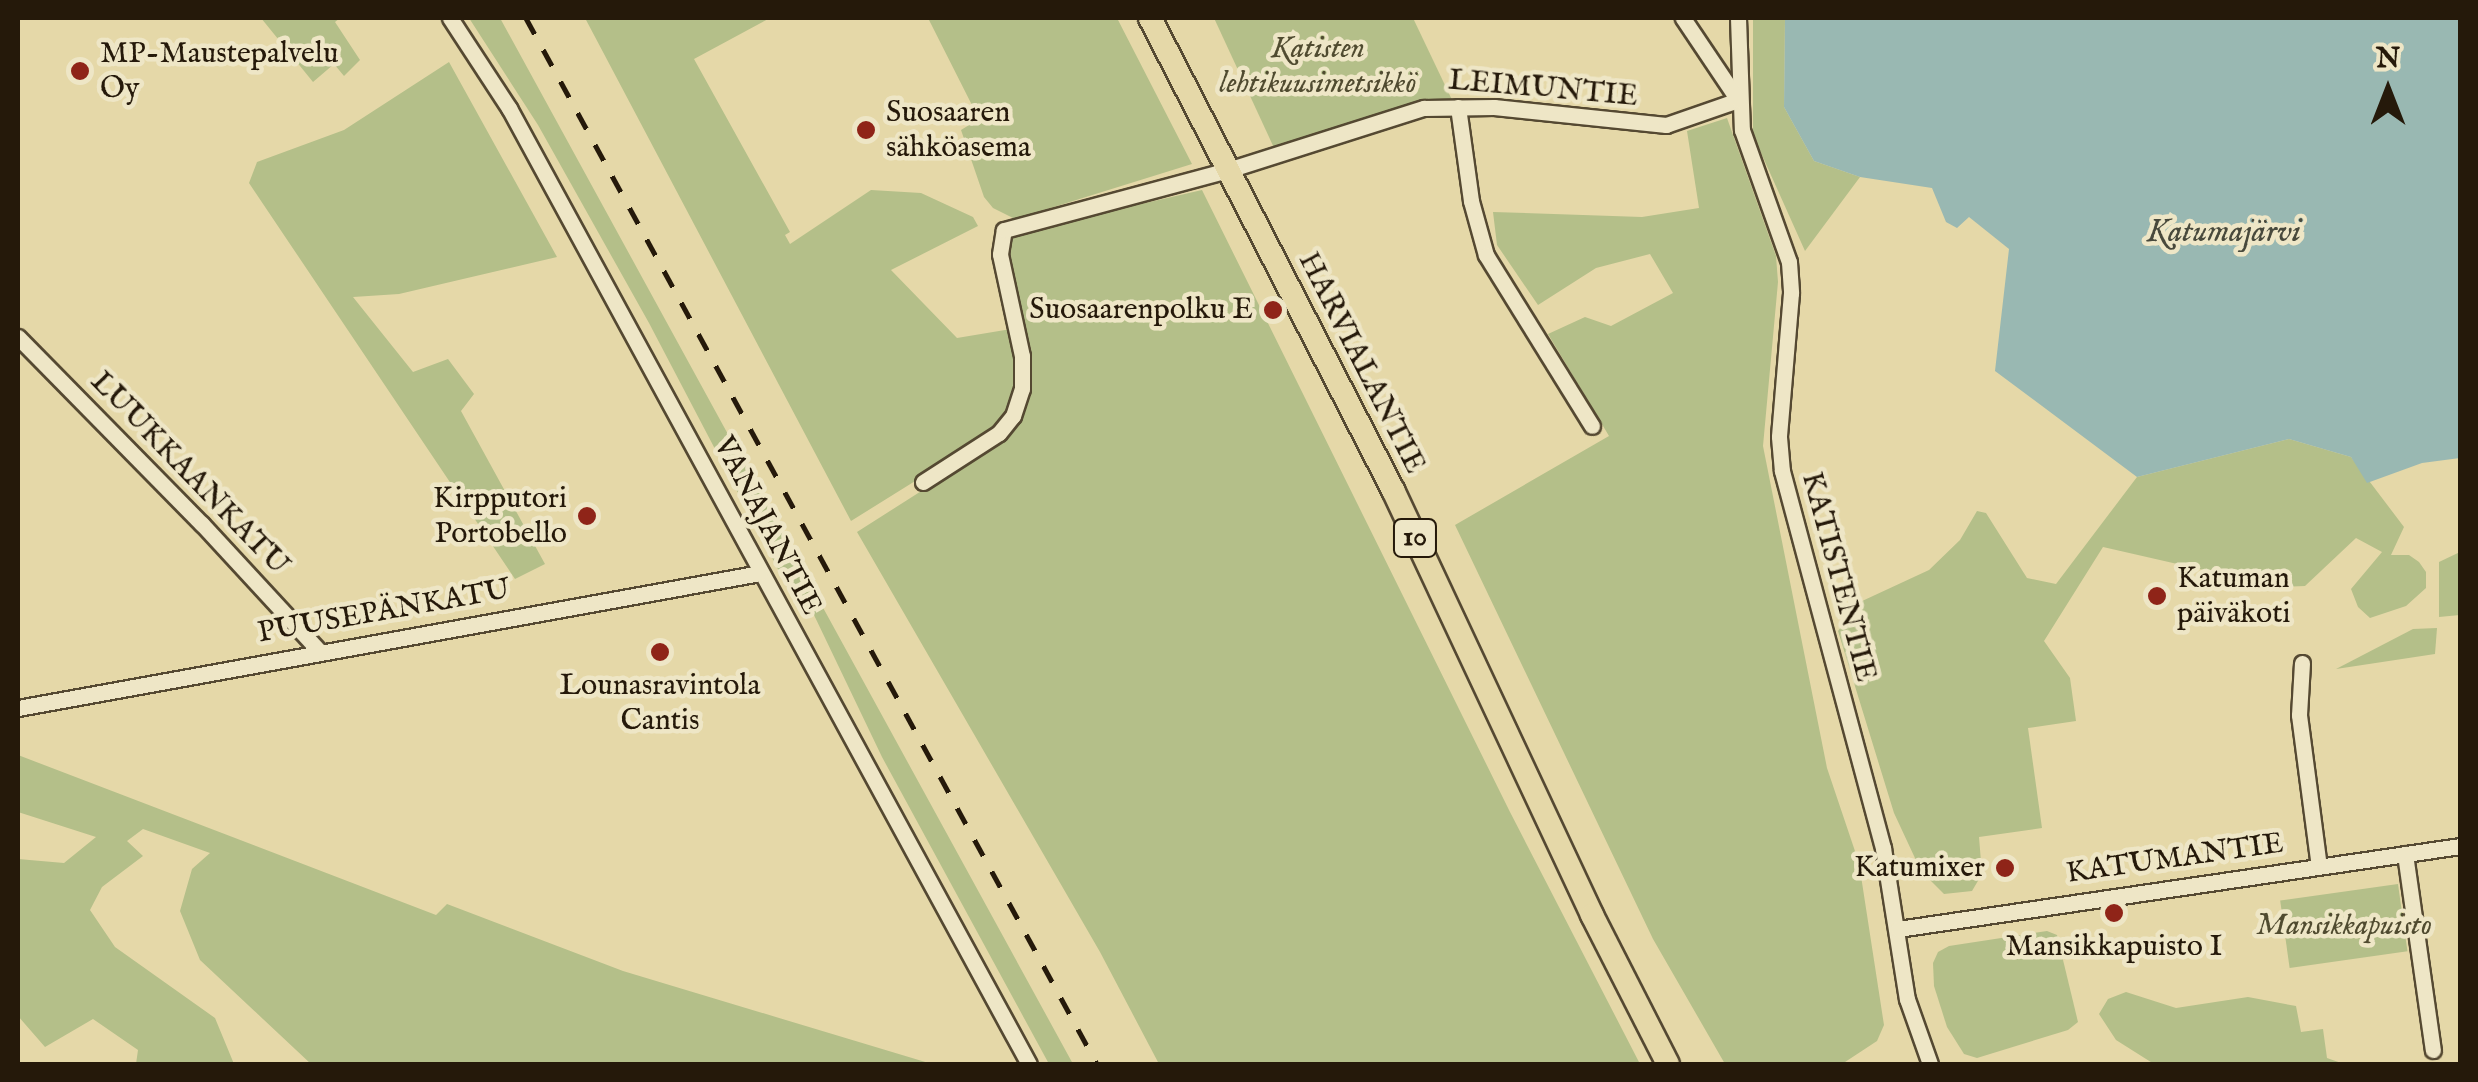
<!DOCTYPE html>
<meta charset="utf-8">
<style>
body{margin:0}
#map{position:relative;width:2478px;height:1082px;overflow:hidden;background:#e5d8a8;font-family:"IM FELL English",serif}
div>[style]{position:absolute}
.green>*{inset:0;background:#b4bf89;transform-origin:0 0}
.water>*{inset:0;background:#99b8b2}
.roads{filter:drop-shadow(2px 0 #554932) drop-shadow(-2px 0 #554932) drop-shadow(0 2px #554932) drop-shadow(0 -2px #554932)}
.minor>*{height:15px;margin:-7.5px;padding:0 7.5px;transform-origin:7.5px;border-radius:7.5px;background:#eee6c6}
.highway>*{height:22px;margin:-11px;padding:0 11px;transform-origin:11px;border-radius:11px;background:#e5d8a8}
.rail>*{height:5px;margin-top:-2.5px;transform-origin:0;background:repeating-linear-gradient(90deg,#25190a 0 18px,transparent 0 36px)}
.dots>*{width:28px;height:28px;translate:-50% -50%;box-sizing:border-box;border:5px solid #eee6c6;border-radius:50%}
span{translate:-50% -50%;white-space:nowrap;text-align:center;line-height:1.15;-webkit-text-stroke:9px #eee6c6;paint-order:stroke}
.shield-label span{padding:2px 8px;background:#eee6c6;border:2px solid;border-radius:8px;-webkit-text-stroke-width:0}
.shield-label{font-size:28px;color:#25190a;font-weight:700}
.park-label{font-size:30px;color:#504b30;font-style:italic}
.poi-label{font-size:30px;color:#25190a}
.left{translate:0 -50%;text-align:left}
.right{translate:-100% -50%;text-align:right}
.street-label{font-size:30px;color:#25190a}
.water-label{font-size:32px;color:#48493c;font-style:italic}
.frame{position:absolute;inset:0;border:20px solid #25190a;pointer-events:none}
.north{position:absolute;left:2338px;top:40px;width:100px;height:100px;-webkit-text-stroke:8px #eee6c6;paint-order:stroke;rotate:0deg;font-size:28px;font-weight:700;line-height:40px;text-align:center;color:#25190a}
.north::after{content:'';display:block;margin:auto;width:35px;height:45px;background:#25190a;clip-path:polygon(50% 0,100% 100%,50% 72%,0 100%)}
</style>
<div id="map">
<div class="green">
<i style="clip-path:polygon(261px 18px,340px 18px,335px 22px,360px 60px,344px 76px,334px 64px,313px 82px)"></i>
<i style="clip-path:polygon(469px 18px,500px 18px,1073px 1064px,1049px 1064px,882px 757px,814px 615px,792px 596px,649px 323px,538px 125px)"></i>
<i style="clip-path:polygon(585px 18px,770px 18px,694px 59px,790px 232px,785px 235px,790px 244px,871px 190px,921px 193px,973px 217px,978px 226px,891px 270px,957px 338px,1011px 329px,1017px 387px,1011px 413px,997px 430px,851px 521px)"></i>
<i style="clip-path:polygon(928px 18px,1117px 18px,1192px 164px,1015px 219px,993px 208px,984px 197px,961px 130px,979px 119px)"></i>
<i style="clip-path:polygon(1214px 18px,1413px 18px,1453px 102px,1275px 150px)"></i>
<i style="clip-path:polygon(1753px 18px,1785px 18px,1784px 107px,1814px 161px,1860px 177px,1805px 251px,1753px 135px)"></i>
<i style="clip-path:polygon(449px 62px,557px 257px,399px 294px,353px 297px,413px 372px,448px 359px,474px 394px,461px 411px,545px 564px,515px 579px,249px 183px,257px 162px,344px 130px)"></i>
<i style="clip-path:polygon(1727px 118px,1776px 256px,1778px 282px,1763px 446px,1827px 768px,1859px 863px,1884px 1025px,1877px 1041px,1842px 1064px,1725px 1064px,1653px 939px,1455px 525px,1609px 436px,1548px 334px,1585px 317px,1611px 326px,1673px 293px,1650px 254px,1596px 268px,1538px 305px,1497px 245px,1493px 212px,1642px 217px,1699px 208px,1687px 131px)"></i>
<i style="clip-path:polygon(1202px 190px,1510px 812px,1640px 1064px,1159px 1064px,1100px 952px,857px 532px,1003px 439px,1019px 422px,1027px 389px,1007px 243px,1011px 234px)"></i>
<i style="clip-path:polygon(2289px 439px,2351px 457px,2404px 527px,2391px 555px,2409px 555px,2419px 562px,2426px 572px,2426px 588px,2406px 606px,2370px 618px,2358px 607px,2351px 589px,2382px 552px,2356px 538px,2305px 586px,2278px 587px,2103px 547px,2044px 641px,2070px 678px,2076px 721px,2028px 728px,2042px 828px,1979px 837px,1982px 874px,1972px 891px,1944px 894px,1921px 871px,1894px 813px,1838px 631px,1860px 602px,1929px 570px,1960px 540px,1977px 511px,1986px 513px,2027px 578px,2056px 584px,2137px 477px)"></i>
<i style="clip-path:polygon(2460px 552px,2460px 615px,2439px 617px,2439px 562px)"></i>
<i style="clip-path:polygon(2437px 628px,2435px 654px,2336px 669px,2413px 629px)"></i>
<i style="clip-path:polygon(18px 755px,436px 915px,447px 904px,623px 971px,932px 1064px,311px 1064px,200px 960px,180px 911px,192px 869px,210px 853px,143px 829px,127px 841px,143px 856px,102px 887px,90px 910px,115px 947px,215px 1018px,234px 1064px,136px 1064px,138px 1050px,93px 1019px,45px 1047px,18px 1016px,18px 859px,64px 863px,96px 837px,18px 812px)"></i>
<i style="left:2398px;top:884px;width:68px;height:119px;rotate:82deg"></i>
<i style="clip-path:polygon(2047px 931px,2057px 935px,2078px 1022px,2068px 1030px,1977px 1058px,1964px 1054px,1947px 1027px,1934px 986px,1933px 963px,1938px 952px,1949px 946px)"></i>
<i style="clip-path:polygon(2126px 992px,2176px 1008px,2248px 997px,2296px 1006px,2301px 1032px,2323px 1029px,2327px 1058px,2344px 1064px,2154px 1064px,2116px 1040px,2099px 1014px,2108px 999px)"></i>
</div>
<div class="water">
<i style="clip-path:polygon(1785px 18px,2460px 18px,2460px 458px,2422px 463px,2367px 483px,2351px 457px,2289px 439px,2137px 477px,1995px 371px,2009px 249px,1969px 217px,1957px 228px,1946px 222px,1932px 188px,1860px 177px,1814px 161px,1784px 107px)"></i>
</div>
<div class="roads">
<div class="minor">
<i style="left:450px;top:18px;width:108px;rotate:56.8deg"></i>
<i style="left:509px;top:108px;width:1088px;rotate:61.46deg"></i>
<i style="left:1738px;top:18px;width:112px;rotate:88deg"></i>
<i style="left:1742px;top:130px;width:140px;rotate:70.4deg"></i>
<i style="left:1789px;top:262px;width:31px;rotate:86deg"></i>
<i style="left:1791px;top:293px;width:144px;rotate:94.8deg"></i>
<i style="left:1779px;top:437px;width:34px;rotate:85deg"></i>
<i style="left:1782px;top:471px;width:390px;rotate:75deg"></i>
<i style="left:1883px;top:848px;width:153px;rotate:81deg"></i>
<i style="left:1907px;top:999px;width:69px;rotate:70.5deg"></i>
<i style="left:1458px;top:107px;width:95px;rotate:82.1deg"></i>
<i style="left:1471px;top:201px;width:56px;rotate:74.5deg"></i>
<i style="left:1486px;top:255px;width:201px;rotate:58.2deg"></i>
<i style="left:18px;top:337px;width:262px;rotate:45.5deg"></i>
<i style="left:202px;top:524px;width:173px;rotate:47.3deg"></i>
<i style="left:923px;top:482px;width:90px;rotate:-32.8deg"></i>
<i style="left:999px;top:433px;width:22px;rotate:-51deg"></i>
<i style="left:1013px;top:416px;width:28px;rotate:-72deg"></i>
<i style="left:1022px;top:389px;width:33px;rotate:-90deg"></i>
<i style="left:1022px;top:356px;width:104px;rotate:-102.2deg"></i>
<i style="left:1000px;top:254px;width:24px;rotate:-81deg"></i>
<i style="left:1004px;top:230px;width:232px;rotate:-15deg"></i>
<i style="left:1228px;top:170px;width:206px;rotate:-17.6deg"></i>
<i style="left:1424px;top:108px;width:70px;rotate:-0.8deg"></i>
<i style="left:1494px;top:107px;width:173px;rotate:6deg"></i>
<i style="left:1666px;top:125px;width:76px;rotate:-19.1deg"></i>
<i style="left:1738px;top:100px;width:99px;rotate:-123.9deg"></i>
<i style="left:2302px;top:663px;width:52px;rotate:93.3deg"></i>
<i style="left:2299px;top:715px;width:152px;rotate:82.5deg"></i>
<i style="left:18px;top:708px;width:754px;rotate:-10.31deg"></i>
<i style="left:2405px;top:854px;width:198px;rotate:81.9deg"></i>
<i style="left:1898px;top:929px;width:568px;rotate:-8.4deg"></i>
</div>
<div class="highway">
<i style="left:1150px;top:18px;width:531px;rotate:62.76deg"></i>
<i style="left:1393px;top:490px;width:469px;rotate:64.9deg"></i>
<i style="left:1592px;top:915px;width:167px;rotate:63deg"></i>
</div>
</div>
<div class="rail">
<i style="left:526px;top:18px;width:1192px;rotate:61.37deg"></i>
</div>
<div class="dots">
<i style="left:80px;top:71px;background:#8f2418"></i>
<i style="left:866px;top:130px;background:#8f2418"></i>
<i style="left:1273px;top:310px;background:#8f2418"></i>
<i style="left:587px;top:516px;background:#8f2418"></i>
<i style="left:2157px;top:596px;background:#8f2418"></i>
<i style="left:660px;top:652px;background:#8f2418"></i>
<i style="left:2005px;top:868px;background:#8f2418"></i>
<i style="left:2114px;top:913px;background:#8f2418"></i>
</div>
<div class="shield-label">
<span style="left:1415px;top:538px">10</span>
</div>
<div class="park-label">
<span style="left:1318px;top:66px">Katisten<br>lehtikuusimetsikkö</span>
<span style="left:2344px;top:926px">Mansikkapuisto</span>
</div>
<div class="poi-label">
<span class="left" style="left:100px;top:71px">MP-Maustepalvelu<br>Oy</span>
<span class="left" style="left:886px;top:130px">Suosaaren<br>sähköasema</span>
<span class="right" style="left:1253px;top:310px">Suosaarenpolku E</span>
<span class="right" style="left:567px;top:516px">Kirpputori<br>Portobello</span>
<span class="left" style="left:2177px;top:596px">Katuman<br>päiväkoti</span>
<span style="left:660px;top:703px">Lounasravintola<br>Cantis</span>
<span class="right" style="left:1985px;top:868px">Katumixer</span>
<span style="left:2114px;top:947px">Mansikkapuisto I</span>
</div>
<div class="street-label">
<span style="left:1543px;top:89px;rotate:5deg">LEIMUNTIE</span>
<span style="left:1361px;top:363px;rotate:63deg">HARVIALANTIE</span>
<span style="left:189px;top:474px;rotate:46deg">LUUKKAANKATU</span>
<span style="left:767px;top:526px;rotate:62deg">VANAJANTIE</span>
<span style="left:1838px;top:577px;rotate:75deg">KATISTENTIE</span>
<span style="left:384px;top:612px;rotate:-10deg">PUUSEPÄNKATU</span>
<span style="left:2175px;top:859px;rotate:-8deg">KATUMANTIE</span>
</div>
<div class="water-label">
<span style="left:2224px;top:233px">Katumajärvi</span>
</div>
<div class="frame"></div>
<div class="north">N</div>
</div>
